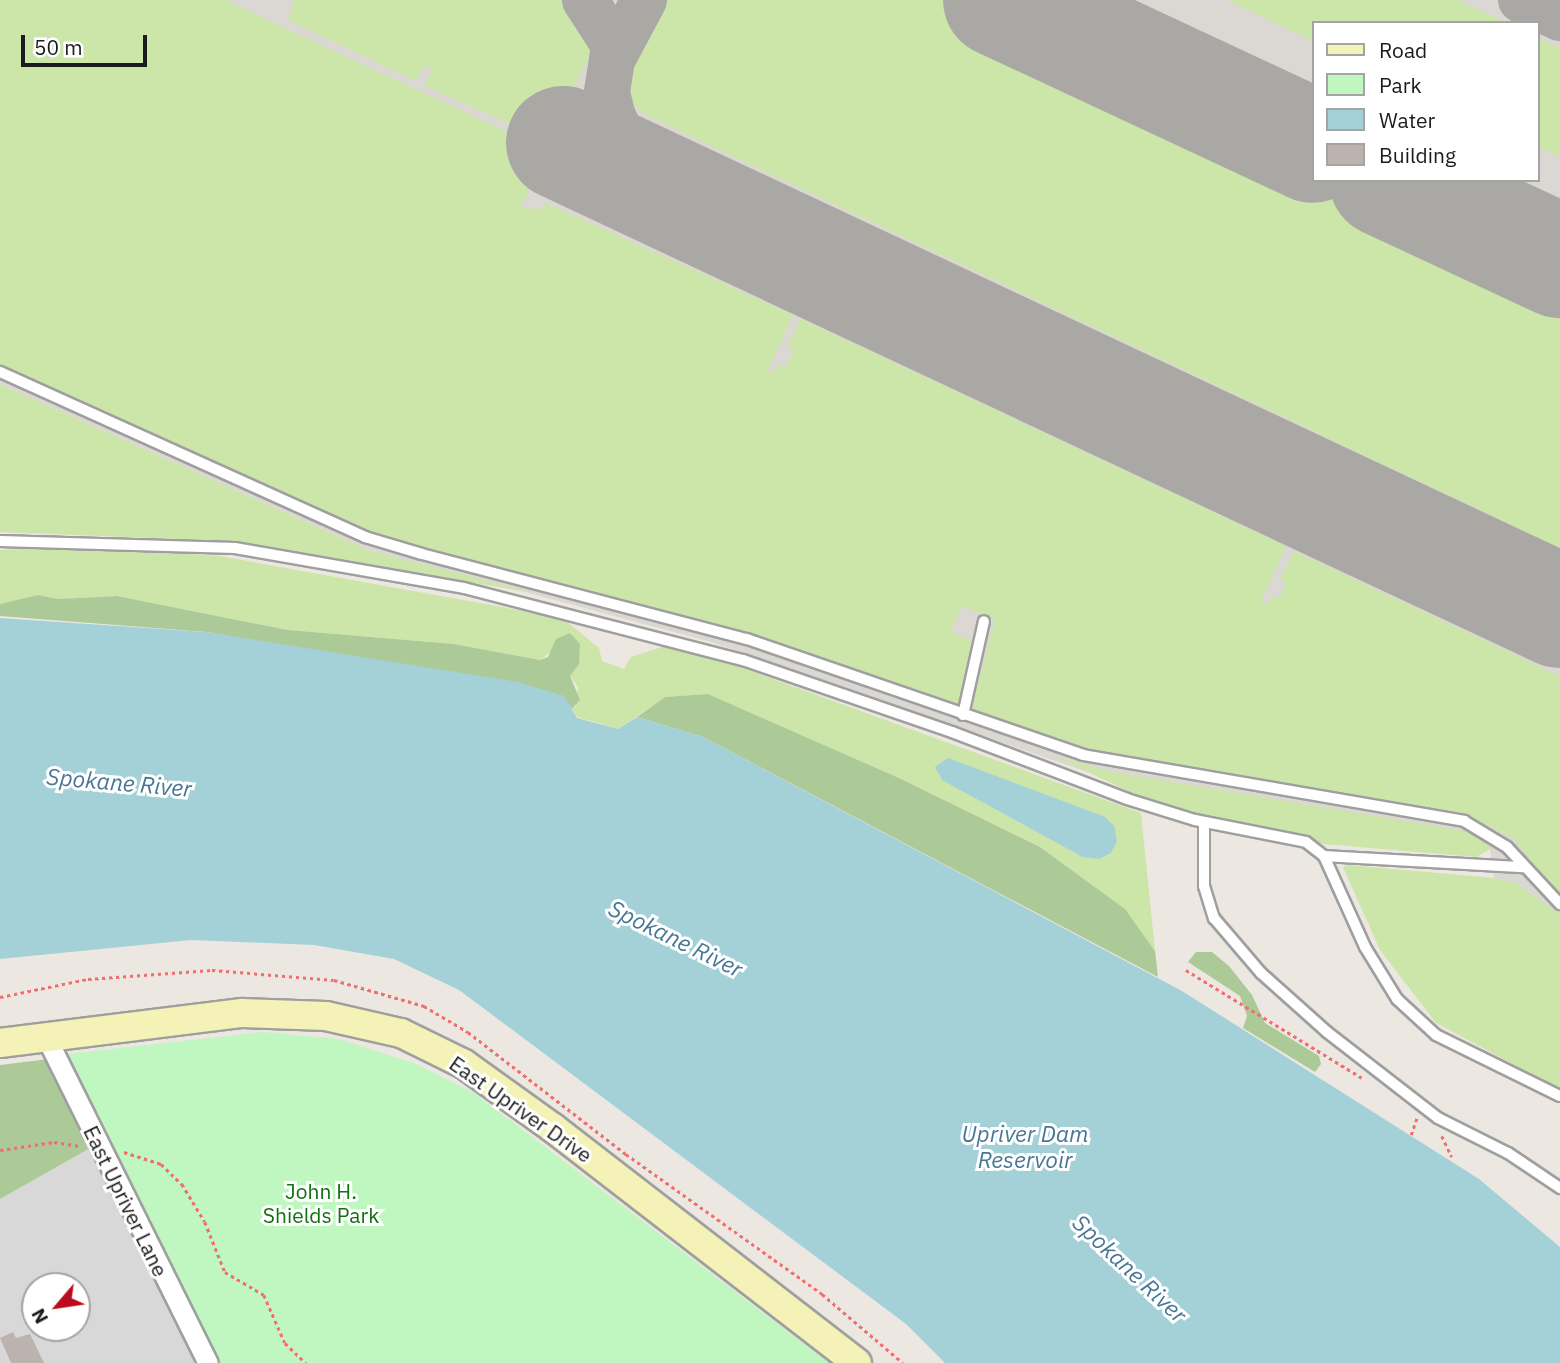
<!DOCTYPE html>
<style>
body{margin:0}
#map{position:relative;width:1560px;height:1363px;overflow:hidden;background:#ece8e1;font-family:"IBM Plex Sans",sans-serif}
div>[style]{position:absolute}
.residential>*{inset:0;background:#d9d8d9}
.airport>*{inset:0;background:#dbd8d3}
.grass>*{inset:0;background:#cce5a9}
.forest>*{inset:0;background:#acca98}
.park>*{inset:0;background:#c0f6bf}
.water>*{inset:0;background:#a4d1d8}
.taxiway>*{height:46px;margin:-23px;padding:0 23px;transform-origin:23px;border-radius:23px;background:#aaa8a5}
.runway>*{height:114px;margin:-57px;padding:0 57px;transform-origin:57px;border-radius:57px;background:#aaa8a5}
.building>*{inset:0;background:#bdb3ae}
.path>*{height:2.5px;margin-top:-1.25px;transform-origin:0;background:repeating-linear-gradient(90deg,#f16e6e 0 3.5px,transparent 0 7px)}
.roads{filter:drop-shadow(2px 0 #9f9f9f) drop-shadow(-2px 0 #9f9f9f) drop-shadow(0 2px #9f9f9f) drop-shadow(0 -2px #9f9f9f)}
.service>*{height:10px;margin:-5px;padding:0 5px;transform-origin:5px;border-radius:5px;background:#fff}
.minor>*{height:19px;margin:-9.5px;padding:0 9.5px;transform-origin:9.5px;border-radius:9.5px;background:#fff}
.secondary>*{height:28px;margin:-14px;padding:0 14px;transform-origin:14px;border-radius:14px;background:#f5f2b7}
span{translate:-50% -50%;white-space:nowrap;text-align:center;line-height:1.15;-webkit-text-stroke:6px #fff;paint-order:stroke}
.street-label{font-size:21px;color:#1b1b1b}
.park-label{font-size:21px;color:#127211}
.water-label{font-size:23px;color:#487796;font-style:italic}
.legend{position:absolute;left:1312px;top:21px;width:228px;height:161px;box-sizing:border-box;background:#fff;border:2px solid #a4a4a4;margin:0;padding:9px 12px;list-style:none;font-size:21px;color:#1b1b1b}
.legend li{display:flex;align-items:center;gap:14px;height:35px}
.legend b{width:35px;border:2px solid #a4a4a4}
.north{position:absolute;left:21px;top:1272px;width:70px;height:70px;box-sizing:border-box;background:#fff;border:2px solid #a4a4a4;border-radius:50%;rotate:241deg;font-size:19px;font-weight:700;line-height:28px;text-align:center;color:#1b1b1b}
.north::after{content:'';display:block;margin:auto;width:24px;height:32px;background:#bc0b1c;clip-path:polygon(50% 0,100% 100%,50% 72%,0 100%)}
.scale{position:absolute;left:21px;top:35px;width:126px;height:32px;box-sizing:border-box;border:4px solid #1b1b1b;border-top:0;padding-left:9px;font-size:21px;line-height:24px;white-space:nowrap;color:#1b1b1b;-webkit-text-stroke:5px #fff;paint-order:stroke}
</style>
<div id="map">
<div class="residential">
<i style="clip-path:polygon(evenodd,92px 1147px,200px 1363px,0 1363px,0 1199px,92px 1147px,35px 1286px,77px 1286px,77px 1328px,35px 1328px,35px 1286px)"></i>
</div>
<div class="airport">
<i style="clip-path:polygon(evenodd,0 0,1560px 0,1560px 1081px,1494px 878px,1489px 843px,1090px 773px,711px 642px,368px 550px,0 384px,0 0,1313px 23px,1537px 23px,1537px 180px,1313px 180px,1313px 23px)"></i>
</div>
<div class="grass">
<i style="clip-path:polygon(0 0,225px 0,546px 150px,521px 208px,542px 209px,546px 203px,793px 315px,768px 370px,774px 373px,778px 364px,786px 367px,794px 351px,787px 347px,801px 319px,1286px 546px,1261px 601px,1268px 604px,1272px 596px,1279px 599px,1286px 582px,1280px 579px,1294px 551px,1560px 676px,1560px 895px,1538px 873px,1514px 838px,1466px 815px,1145px 761px,1086px 748px,971px 710px,995px 619px,962px 606px,951px 632px,974px 642px,958px 706px,756px 635px,368px 534px,0 364px)"></i>
<i style="clip-path:polygon(291px 0,570px 0,596px 42px,548px 141px,425px 86px,432px 67px,423px 67px,416px 81px,288px 20px,294px 4px)"></i>
<i style="clip-path:polygon(660px 0,1094px 0,1313px 103px,1313px 180px,1478px 180px,1560px 219px,1560px 548px,646px 115px,632px 104px,622px 85px,624px 68px)"></i>
<i style="clip-path:polygon(1227px 0,1458px 0,1506px 23px,1313px 23px,1313px 41px)"></i>
<i style="clip-path:polygon(1537px 37px,1560px 48px,1560px 157px,1537px 146px)"></i>
<i style="clip-path:polygon(0 384px,368px 550px,534px 593px,226px 541px,0 532px)"></i>
<i style="clip-path:polygon(88px 546px,220px 556px,562px 618px,599px 648px,602px 661px,624px 669px,631px 657px,665px 646px,740px 667px,1141px 813px,1155px 951px,1125px 909px,1040px 847px,899px 778px,708px 694px,665px 697px,618px 729px,577px 717px,572px 709px,576px 706px,578px 687px,570px 676px,574px 668px,553px 650px,540px 660px,454px 644px,288px 630px,117px 596px,58px 599px,38px 595px,0 604px,0 550px)"></i>
<i style="clip-path:polygon(1052px 755px,1113px 772px,1460px 830px,1483px 836px,1492px 848px,1476px 857px,1323px 844px,1187px 812px,1132px 793px)"></i>
<i style="clip-path:polygon(1348px 865px,1494px 878px,1516px 883px,1560px 914px,1560px 1089px,1436px 1023px,1380px 950px,1343px 867px)"></i>
</div>
<div class="forest">
<i style="clip-path:polygon(38px 595px,58px 599px,117px 596px,288px 630px,454px 644px,540px 660px,548px 657px,556px 639px,570px 633px,580px 644px,579px 664px,570px 676px,580px 700px,572px 709px,563px 696px,206px 632px,0 616px,0 604px)"></i>
<i style="clip-path:polygon(708px 694px,899px 778px,1040px 847px,1125px 909px,1155px 951px,1158px 977px,703px 737px,637px 717px,665px 697px)"></i>
<i style="clip-path:polygon(1196px 952px,1212px 952px,1229px 966px,1252px 995px,1265px 1023px,1319px 1056px,1321px 1064px,1315px 1072px,1243px 1028px,1247px 1016px,1240px 996px,1188px 962px)"></i>
<i style="clip-path:polygon(49px 1059px,92px 1147px,0 1199px,0 1065px)"></i>
</div>
<div class="park">
<i style="clip-path:polygon(263px 1032px,338px 1039px,414px 1063px,474px 1093px,829px 1363px,221px 1363px,67px 1054px)"></i>
</div>
<div class="water">
<i style="clip-path:polygon(0 618px,206px 632px,518px 682px,564px 696px,577px 718px,618px 729px,637px 717px,703px 737px,1182px 991px,1479px 1179px,1560px 1247px,1560px 1363px,945px 1363px,906px 1324px,459px 990px,394px 959px,314px 945px,191px 940px,0 959px)"></i>
<i style="clip-path:polygon(948px 758px,1105px 817px,1114px 826px,1117px 841px,1111px 853px,1099px 859px,1083px 857px,942px 780px,935px 767px)"></i>
</div>
<div class="taxiway">
<i style="left:585px;top:0;width:54px;rotate:57.2deg"></i>
<i style="left:614px;top:45px;width:15px;rotate:98deg"></i>
<i style="left:644px;top:0;width:68px;rotate:118.1deg"></i>
<i style="left:612px;top:60px;width:33px;rotate:99deg"></i>
<i style="left:607px;top:93px;width:25px;rotate:76deg"></i>
<i style="left:613px;top:117px;width:73px;rotate:62.4deg"></i>
<i style="left:1521px;top:0;width:43px;rotate:24.8deg"></i>
</div>
<div class="runway">
<i style="left:1000px;top:0;width:345px;rotate:25deg"></i>
<i style="left:563px;top:143px;width:1101px;rotate:25.15deg"></i>
<i style="left:1386px;top:180px;width:192px;rotate:25deg"></i>
</div>
<div class="building">
<i style="clip-path:polygon(13px 1332px,16px 1338px,30px 1334px,44px 1363px,11px 1363px,0 1338px)"></i>
</div>
<div class="path">
<i style="left:1186px;top:970px;width:206px;rotate:31.5deg"></i>
<i style="left:0;top:997px;width:90px;rotate:-11.6deg"></i>
<i style="left:88px;top:979px;width:124px;rotate:-4.2deg"></i>
<i style="left:212px;top:970px;width:122px;rotate:4.7deg"></i>
<i style="left:334px;top:980px;width:94px;rotate:16.1deg"></i>
<i style="left:424px;top:1006px;width:51px;rotate:30.6deg"></i>
<i style="left:468px;top:1032px;width:200px;rotate:37.7deg"></i>
<i style="left:626px;top:1154px;width:241px;rotate:35.5deg"></i>
<i style="left:822px;top:1294px;width:106px;rotate:40.4deg"></i>
<i style="left:1411px;top:1135px;width:18px;rotate:-71deg"></i>
<i style="left:1442px;top:1136px;width:23px;rotate:65deg"></i>
<i style="left:0;top:1150px;width:55px;rotate:-8.4deg"></i>
<i style="left:54px;top:1142px;width:26px;rotate:9deg"></i>
<i style="left:124px;top:1152px;width:39px;rotate:18deg"></i>
<i style="left:161px;top:1164px;width:29px;rotate:44deg"></i>
<i style="left:182px;top:1184px;width:44px;rotate:58.8deg"></i>
<i style="left:205px;top:1222px;width:54px;rotate:68.2deg"></i>
<i style="left:225px;top:1272px;width:45px;rotate:30.5deg"></i>
<i style="left:264px;top:1295px;width:52px;rotate:66.4deg"></i>
<i style="left:285px;top:1343px;width:29px;rotate:44deg"></i>
</div>
<div class="roads">
<div class="service">
<i style="left:0;top:372px;width:401px;rotate:24.3deg"></i>
<i style="left:365px;top:537px;width:59px;rotate:16.6deg"></i>
<i style="left:422px;top:554px;width:336px;rotate:14.7deg"></i>
<i style="left:747px;top:639px;width:355px;rotate:19deg"></i>
<i style="left:1083px;top:755px;width:387px;rotate:9.8deg"></i>
<i style="left:1464px;top:821px;width:50px;rotate:31.2deg"></i>
<i style="left:1507px;top:847px;width:78px;rotate:47.1deg"></i>
<i style="left:0;top:541px;width:235px;rotate:1.7deg"></i>
<i style="left:235px;top:548px;width:232px;rotate:9.9deg"></i>
<i style="left:464px;top:588px;width:288px;rotate:14.5deg"></i>
<i style="left:743px;top:660px;width:221px;rotate:19deg"></i>
<i style="left:952px;top:732px;width:187px;rotate:20.9deg"></i>
<i style="left:1127px;top:799px;width:71px;rotate:17.2deg"></i>
<i style="left:1195px;top:820px;width:113px;rotate:11.2deg"></i>
<i style="left:1306px;top:842px;width:23px;rotate:38deg"></i>
<i style="left:1324px;top:856px;width:100px;rotate:65.7deg"></i>
<i style="left:1365px;top:947px;width:61px;rotate:58.4deg"></i>
<i style="left:1397px;top:999px;width:53px;rotate:42.7deg"></i>
<i style="left:1436px;top:1035px;width:138px;rotate:26.2deg"></i>
<i style="left:963px;top:715px;width:96px;rotate:-77.4deg"></i>
<i style="left:1204px;top:822px;width:64px;rotate:90deg"></i>
<i style="left:1204px;top:886px;width:34px;rotate:73deg"></i>
<i style="left:1214px;top:918px;width:72px;rotate:49.5deg"></i>
<i style="left:1261px;top:973px;width:89px;rotate:41.8deg"></i>
<i style="left:1327px;top:1032px;width:140px;rotate:37.8deg"></i>
<i style="left:1438px;top:1118px;width:78px;rotate:26.6deg"></i>
<i style="left:1508px;top:1153px;width:63px;rotate:33.9deg"></i>
<i style="left:1324px;top:856px;width:199px;rotate:3.2deg"></i>
</div>
<div class="minor">
<i style="left:46px;top:1037px;width:364px;rotate:63.6deg"></i>
</div>
<div class="secondary">
<i style="left:0;top:1043px;width:244px;rotate:-7.1deg"></i>
<i style="left:242px;top:1013px;width:84px;rotate:2deg"></i>
<i style="left:326px;top:1016px;width:77px;rotate:12.8deg"></i>
<i style="left:401px;top:1033px;width:70px;rotate:26.2deg"></i>
<i style="left:464px;top:1064px;width:110px;rotate:35.7deg"></i>
<i style="left:553px;top:1128px;width:384px;rotate:37.7deg"></i>
</div>
</div>
<div class="street-label">
<span style="left:521px;top:1109px;rotate:35deg">East Upriver Drive</span>
<span style="left:126px;top:1201px;rotate:64deg">East Upriver Lane</span>
</div>
<div class="park-label">
<span style="left:321px;top:1203px">John H.<br>Shields Park</span>
</div>
<div class="water-label">
<span style="left:119px;top:782px;rotate:5deg">Spokane River</span>
<span style="left:676px;top:938px;rotate:26deg">Spokane River</span>
<span style="left:1025px;top:1146px">Upriver Dam<br>Reservoir</span>
<span style="left:1130px;top:1268px;rotate:43deg">Spokane River</span>
</div>
<ul class="legend">
<li><b style="height:9px;background:#f5f2b7"></b>Road</li>
<li><b style="height:19px;background:#c0f6bf"></b>Park</li>
<li><b style="height:19px;background:#a4d1d8"></b>Water</li>
<li><b style="height:19px;background:#bdb3ae"></b>Building</li>
</ul>
<div class="north">N</div>
<div class="scale">50 m</div>
</div>
